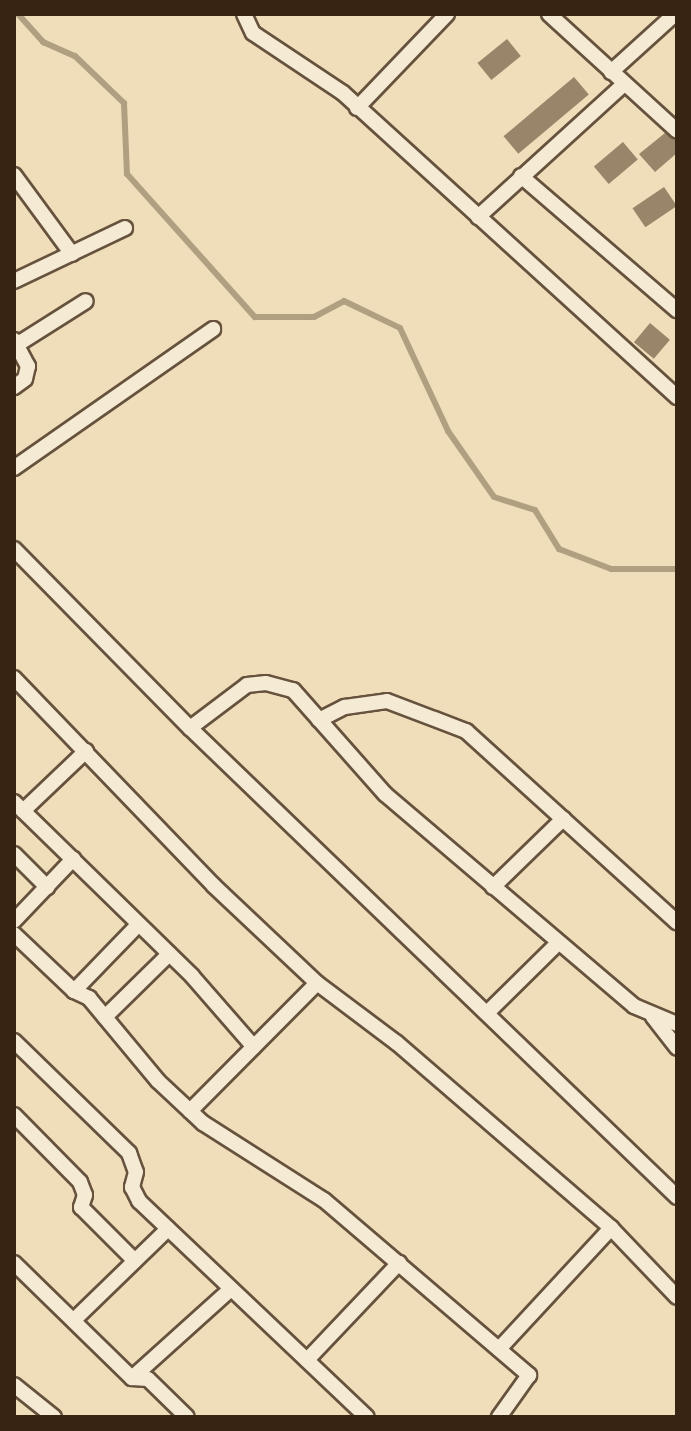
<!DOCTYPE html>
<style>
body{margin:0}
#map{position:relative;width:691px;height:1431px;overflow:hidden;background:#f0debb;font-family:"Libre Bodoni",serif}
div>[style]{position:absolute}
.stream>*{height:6px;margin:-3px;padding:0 3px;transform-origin:3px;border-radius:3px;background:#b19f82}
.building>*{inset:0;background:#98856a;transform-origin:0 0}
.roads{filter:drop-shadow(2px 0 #66523d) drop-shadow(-2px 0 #66523d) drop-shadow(0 2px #66523d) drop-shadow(0 -2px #66523d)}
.street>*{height:14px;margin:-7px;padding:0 7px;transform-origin:7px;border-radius:7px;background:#f5ead3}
span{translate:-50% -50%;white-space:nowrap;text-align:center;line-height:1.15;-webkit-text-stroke:6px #f5ead3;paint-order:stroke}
.frame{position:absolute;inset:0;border:16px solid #382413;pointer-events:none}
</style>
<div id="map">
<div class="stream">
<i style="left:18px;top:14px;width:38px;rotate:48deg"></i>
<i style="left:43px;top:42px;width:35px;rotate:24deg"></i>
<i style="left:75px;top:56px;width:68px;rotate:43.8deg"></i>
<i style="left:124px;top:103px;width:71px;rotate:87.6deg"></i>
<i style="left:127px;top:174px;width:192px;rotate:48.2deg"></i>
<i style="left:255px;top:317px;width:59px"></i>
<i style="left:314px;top:317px;width:34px;rotate:-28deg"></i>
<i style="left:344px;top:301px;width:62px;rotate:25.7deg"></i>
<i style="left:400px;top:328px;width:114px;rotate:65deg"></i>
<i style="left:448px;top:431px;width:80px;rotate:55.1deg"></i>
<i style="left:494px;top:497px;width:43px;rotate:17.6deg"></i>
<i style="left:535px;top:510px;width:46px;rotate:58.4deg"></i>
<i style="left:559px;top:549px;width:56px;rotate:21deg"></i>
<i style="left:611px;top:569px;width:66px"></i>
</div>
<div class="building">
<i style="left:507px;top:39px;width:22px;height:38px;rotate:51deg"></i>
<i style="left:574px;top:77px;width:23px;height:92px;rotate:50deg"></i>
<i style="clip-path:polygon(665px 133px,677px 141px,677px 153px,655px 172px,639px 154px)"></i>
<i style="left:623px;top:142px;width:23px;height:38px;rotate:50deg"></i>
<i style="left:664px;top:187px;width:23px;height:38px;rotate:56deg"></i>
<i style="left:650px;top:323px;width:26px;height:25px;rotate:40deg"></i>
</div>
<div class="roads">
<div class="street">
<i style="left:244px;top:14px;width:21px;rotate:65deg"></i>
<i style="left:253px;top:33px;width:108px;rotate:33.7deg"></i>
<i style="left:343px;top:93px;width:452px;rotate:42.3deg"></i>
<i style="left:549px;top:14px;width:173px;rotate:42.4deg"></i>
<i style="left:611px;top:72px;width:86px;rotate:-42.2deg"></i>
<i style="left:357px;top:108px;width:130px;rotate:-46.2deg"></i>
<i style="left:14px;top:175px;width:98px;rotate:53.7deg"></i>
<i style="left:521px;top:176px;width:206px;rotate:40.7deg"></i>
<i style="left:478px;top:217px;width:197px;rotate:-42.3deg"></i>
<i style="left:14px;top:281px;width:123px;rotate:-25.5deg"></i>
<i style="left:14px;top:340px;width:30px;rotate:62deg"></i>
<i style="left:28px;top:366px;width:13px;rotate:103deg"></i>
<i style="left:25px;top:379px;width:14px;rotate:144deg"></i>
<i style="left:18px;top:344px;width:80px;rotate:-32.3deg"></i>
<i style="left:14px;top:468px;width:243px;rotate:-34.9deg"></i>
<i style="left:14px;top:549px;width:251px;rotate:45.5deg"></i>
<i style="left:190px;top:728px;width:676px;rotate:43.92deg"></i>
<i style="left:14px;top:678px;width:289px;rotate:46.1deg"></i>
<i style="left:214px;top:886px;width:141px;rotate:43.3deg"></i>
<i style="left:317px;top:983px;width:100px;rotate:36.9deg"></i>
<i style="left:397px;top:1043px;width:283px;rotate:40.8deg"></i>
<i style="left:611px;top:1228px;width:95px;rotate:46.3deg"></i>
<i style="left:319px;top:720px;width:29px;rotate:-27deg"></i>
<i style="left:345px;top:707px;width:42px;rotate:-8.1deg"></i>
<i style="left:387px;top:701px;width:85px;rotate:20.8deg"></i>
<i style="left:466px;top:731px;width:285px;rotate:42.2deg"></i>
<i style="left:190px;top:728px;width:71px;rotate:-37deg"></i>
<i style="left:247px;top:685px;width:19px;rotate:-6deg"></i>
<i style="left:266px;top:683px;width:28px;rotate:15deg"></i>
<i style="left:293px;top:690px;width:139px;rotate:48.5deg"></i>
<i style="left:385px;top:794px;width:327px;rotate:40.4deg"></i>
<i style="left:634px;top:1006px;width:47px;rotate:22.7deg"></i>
<i style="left:14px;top:802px;width:249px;rotate:44.3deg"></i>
<i style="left:192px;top:976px;width:94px;rotate:48.9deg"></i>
<i style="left:23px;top:811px;width:87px;rotate:-43.6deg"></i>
<i style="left:14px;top:854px;width:47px;rotate:45deg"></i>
<i style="left:493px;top:887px;width:98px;rotate:-44.2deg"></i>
<i style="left:14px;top:921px;width:86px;rotate:-46.4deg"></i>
<i style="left:14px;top:934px;width:83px;rotate:43.5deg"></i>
<i style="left:74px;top:991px;width:17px;rotate:25deg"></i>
<i style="left:89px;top:998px;width:108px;rotate:50.3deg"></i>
<i style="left:158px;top:1081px;width:62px;rotate:43deg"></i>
<i style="left:203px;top:1123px;width:143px;rotate:32.5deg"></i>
<i style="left:324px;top:1200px;width:270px;rotate:40.5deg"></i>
<i style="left:529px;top:1375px;width:52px;rotate:125.5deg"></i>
<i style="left:74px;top:991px;width:93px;rotate:-45.9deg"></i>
<i style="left:488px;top:1012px;width:98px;rotate:-44.6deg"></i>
<i style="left:105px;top:1017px;width:90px;rotate:-44.5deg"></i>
<i style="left:653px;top:1017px;width:39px;rotate:52deg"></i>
<i style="left:14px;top:1041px;width:161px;rotate:44.2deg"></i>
<i style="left:129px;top:1153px;width:20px;rotate:70deg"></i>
<i style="left:136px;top:1172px;width:16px;rotate:105deg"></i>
<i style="left:132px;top:1187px;width:16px;rotate:63deg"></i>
<i style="left:139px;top:1201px;width:314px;rotate:43.5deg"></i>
<i style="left:190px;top:1111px;width:180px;rotate:-45.2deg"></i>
<i style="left:14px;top:1115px;width:94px;rotate:45.4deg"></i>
<i style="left:80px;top:1182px;width:14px;rotate:69deg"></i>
<i style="left:85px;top:1195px;width:13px;rotate:108deg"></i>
<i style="left:81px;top:1207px;width:76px;rotate:45deg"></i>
<i style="left:14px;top:1263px;width:165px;rotate:44.3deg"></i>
<i style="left:132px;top:1378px;width:16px;rotate:4deg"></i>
<i style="left:148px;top:1379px;width:54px;rotate:44.3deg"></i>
<i style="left:74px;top:1320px;width:131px;rotate:-44.1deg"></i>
<i style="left:499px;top:1349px;width:165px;rotate:-47.2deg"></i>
<i style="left:307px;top:1360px;width:134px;rotate:-46.5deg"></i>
<i style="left:132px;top:1378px;width:133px;rotate:-42deg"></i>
<i style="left:14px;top:1385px;width:51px;rotate:38.7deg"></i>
</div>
</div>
<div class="frame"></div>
</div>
